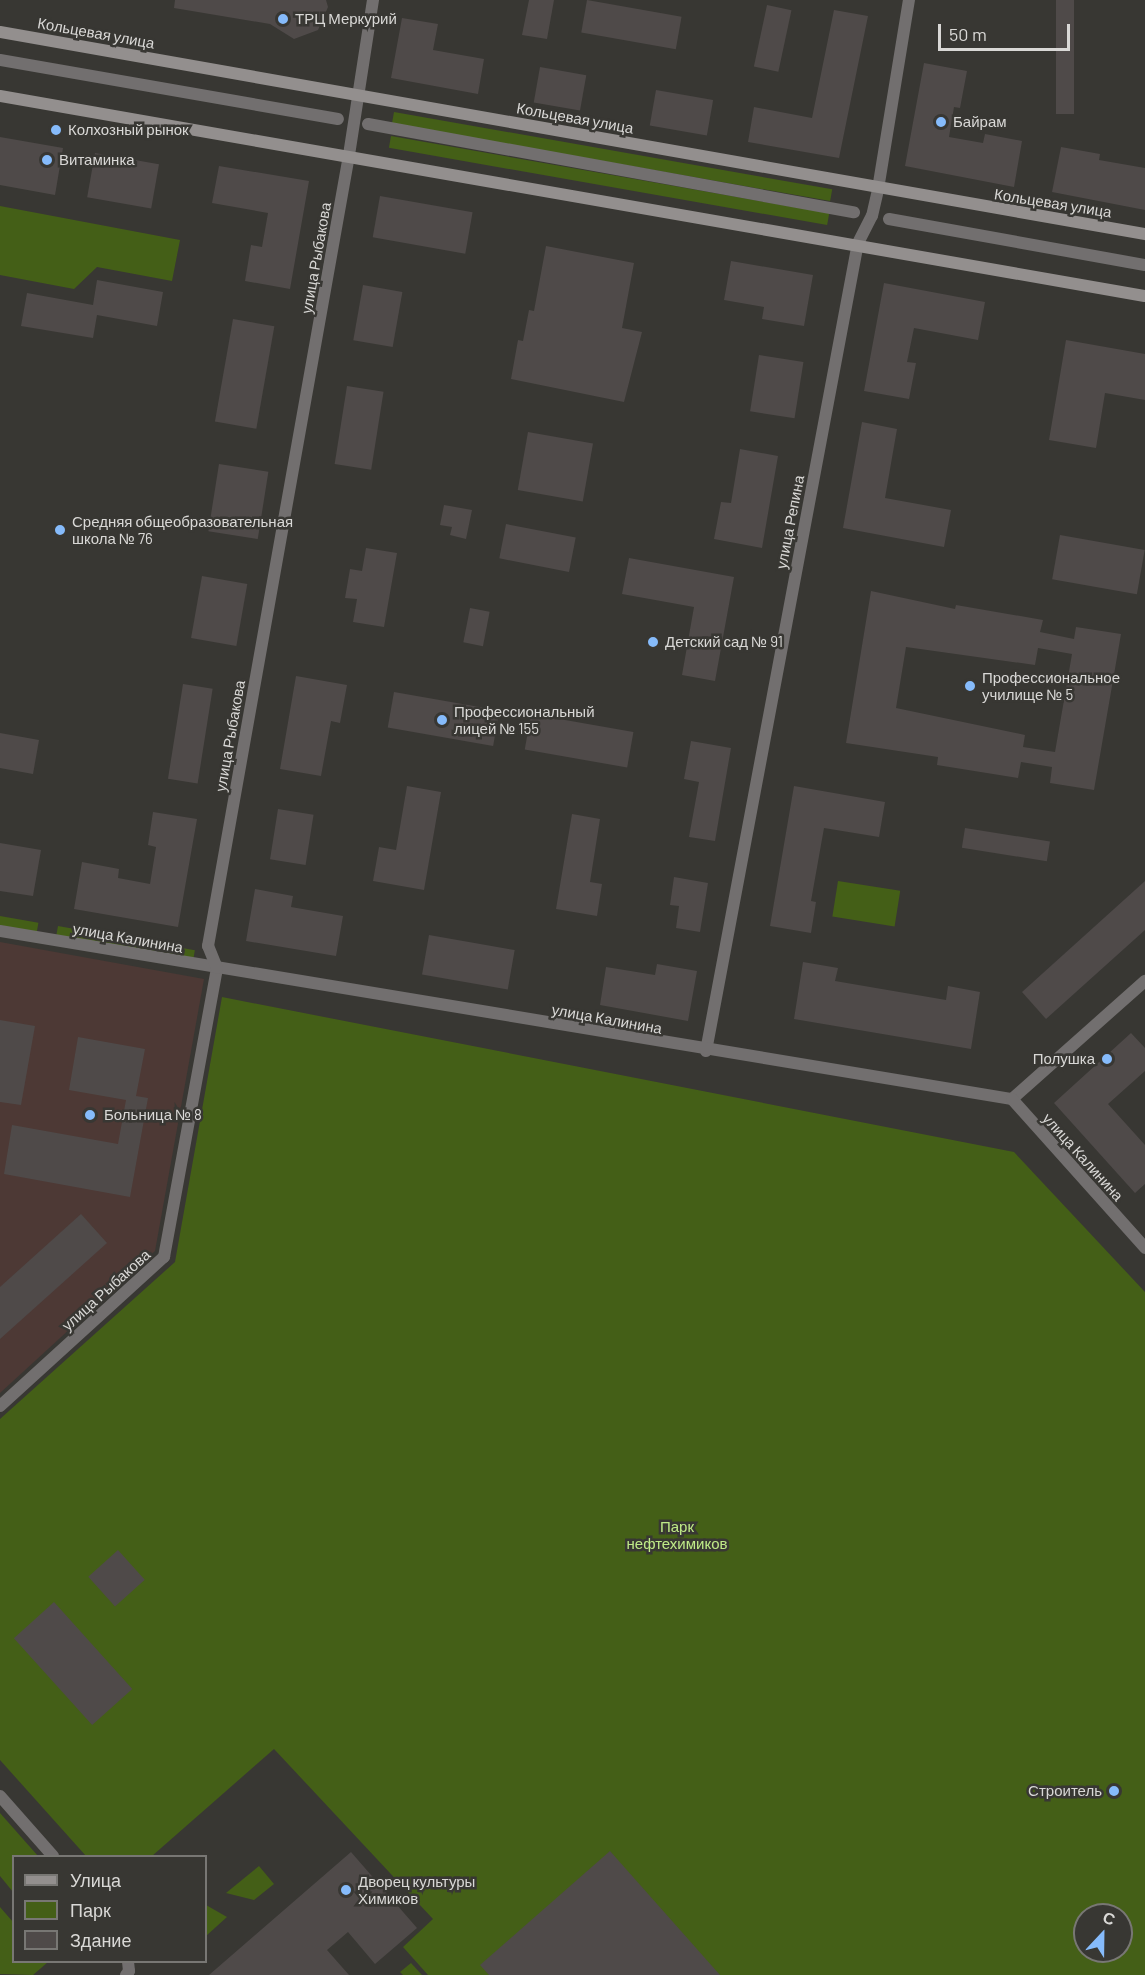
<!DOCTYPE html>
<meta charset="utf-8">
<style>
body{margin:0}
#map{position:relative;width:1145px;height:1975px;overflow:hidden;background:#383733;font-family:Barlow,sans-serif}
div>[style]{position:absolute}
.medical>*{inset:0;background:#4d3935}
.green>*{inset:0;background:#445f17;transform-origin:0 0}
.building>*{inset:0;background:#4f4a49;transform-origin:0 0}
.pedestrian>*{height:12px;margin:-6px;padding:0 6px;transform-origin:6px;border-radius:6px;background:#726f6f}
.minor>*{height:12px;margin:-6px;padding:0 6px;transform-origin:6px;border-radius:6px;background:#726f6f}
.tertiary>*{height:12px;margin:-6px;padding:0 6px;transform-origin:6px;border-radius:6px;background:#726f6f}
.secondary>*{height:12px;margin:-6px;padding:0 6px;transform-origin:6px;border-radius:6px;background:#938f8e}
.dots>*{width:16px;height:16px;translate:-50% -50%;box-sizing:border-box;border:3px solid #383733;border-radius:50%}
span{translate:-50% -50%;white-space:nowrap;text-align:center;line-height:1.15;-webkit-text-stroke:5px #383733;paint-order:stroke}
.poi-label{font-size:15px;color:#d9d8d6}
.left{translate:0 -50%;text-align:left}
.right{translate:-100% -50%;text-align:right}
.street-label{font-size:15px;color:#d9d8d6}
.park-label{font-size:15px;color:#bfea87}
.legend{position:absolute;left:12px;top:1855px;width:195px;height:108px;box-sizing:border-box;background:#383733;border:2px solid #787774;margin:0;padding:8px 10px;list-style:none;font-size:18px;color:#d9d8d6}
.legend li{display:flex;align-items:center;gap:12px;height:30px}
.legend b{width:30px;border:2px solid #787774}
.north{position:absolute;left:1073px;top:1903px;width:60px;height:60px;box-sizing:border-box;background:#383733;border:2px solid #787774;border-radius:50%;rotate:22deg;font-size:16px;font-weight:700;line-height:24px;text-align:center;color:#d9d8d6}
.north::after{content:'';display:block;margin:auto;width:21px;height:27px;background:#86bbfb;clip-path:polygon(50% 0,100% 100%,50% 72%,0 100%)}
.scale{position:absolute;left:938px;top:24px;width:132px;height:27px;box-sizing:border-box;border:3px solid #d9d8d6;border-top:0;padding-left:8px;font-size:18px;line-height:21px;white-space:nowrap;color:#d9d8d6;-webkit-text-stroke:4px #383733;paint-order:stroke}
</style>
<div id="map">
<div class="medical">
<i style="clip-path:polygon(0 942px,204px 979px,155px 1251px,0 1393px)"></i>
</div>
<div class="green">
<i style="left:394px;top:112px;width:445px;height:12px;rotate:10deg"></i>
<i style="left:391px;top:136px;width:445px;height:12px;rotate:10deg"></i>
<i style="clip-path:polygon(0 206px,180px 240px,172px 281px,97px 267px,74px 289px,0 275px)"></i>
<i style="left:838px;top:881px;width:63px;height:36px;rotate:9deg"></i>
<i style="left:0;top:916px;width:39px;height:9px;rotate:10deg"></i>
<i style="left:58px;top:926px;width:139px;height:9px;rotate:10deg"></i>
<i style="clip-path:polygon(evenodd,222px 997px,1014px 1152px,1145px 1292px,1145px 1975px,428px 1975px,403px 1947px,433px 1919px,274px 1749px,152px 1856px,86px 1856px,0 1760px,0 1419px,175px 1262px,222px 997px,1085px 1915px,1121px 1915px,1121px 1951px,1085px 1951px,1085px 1915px)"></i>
<i style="clip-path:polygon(0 1813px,38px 1856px,14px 1856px,13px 1892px,0 1876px)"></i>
<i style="clip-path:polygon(259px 1866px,274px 1884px,254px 1900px,226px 1893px)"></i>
<i style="clip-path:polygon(206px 1905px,227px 1917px,206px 1936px)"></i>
<i style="clip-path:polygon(0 1907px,13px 1922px,14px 1962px,48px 1962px,33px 1975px,0 1974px)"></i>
<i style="clip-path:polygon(411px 1963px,422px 1975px,403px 1975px,400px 1972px)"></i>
</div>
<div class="building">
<i style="clip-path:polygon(175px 0,326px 0,328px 7px,318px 30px,294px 39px,270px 24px,174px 8px)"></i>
<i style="clip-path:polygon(529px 0,554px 0,547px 39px,522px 35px)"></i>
<i style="left:587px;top:0;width:96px;height:33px;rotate:10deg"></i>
<i style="left:1056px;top:0;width:18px;height:114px"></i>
<i style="left:767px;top:5px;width:25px;height:63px;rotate:12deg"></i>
<i style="clip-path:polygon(834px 10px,868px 16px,839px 158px,748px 142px,754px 107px,812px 118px)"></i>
<i style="clip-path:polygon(402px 18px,438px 24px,433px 50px,484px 59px,478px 94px,391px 78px)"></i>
<i style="clip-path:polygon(924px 63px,967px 71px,960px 108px,954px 107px,949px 137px,983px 143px,985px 134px,1022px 141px,1014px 187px,905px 166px)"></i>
<i style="left:540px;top:67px;width:47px;height:36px;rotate:10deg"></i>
<i style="left:656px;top:90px;width:58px;height:36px;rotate:10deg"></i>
<i style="clip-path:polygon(0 137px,63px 148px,55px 195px,0 185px)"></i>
<i style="clip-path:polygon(1061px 147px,1100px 154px,1099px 160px,1145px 168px,1145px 210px,1052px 192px)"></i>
<i style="left:95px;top:153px;width:65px;height:45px;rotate:10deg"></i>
<i style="clip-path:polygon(219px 166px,309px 181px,290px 289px,245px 281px,251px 245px,262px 247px,268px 213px,212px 203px)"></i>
<i style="left:380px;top:196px;width:94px;height:42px;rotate:10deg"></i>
<i style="clip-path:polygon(546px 246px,634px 263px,622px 328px,642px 332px,624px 402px,511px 379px,518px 340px,523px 341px,529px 310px,534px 311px)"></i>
<i style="clip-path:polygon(731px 261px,813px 275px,804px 326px,762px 319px,764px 307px,724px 300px)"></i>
<i style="clip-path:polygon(97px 280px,163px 292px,157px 326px,97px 315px,93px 338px,21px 326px,27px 293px,93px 305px)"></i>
<i style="clip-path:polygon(884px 283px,985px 302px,978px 340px,914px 328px,907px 362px,916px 363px,909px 399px,864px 391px)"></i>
<i style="left:363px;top:285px;width:40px;height:56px;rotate:10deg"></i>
<i style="left:233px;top:319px;width:42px;height:104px;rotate:10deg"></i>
<i style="clip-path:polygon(1066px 340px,1145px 354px,1145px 400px,1105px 393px,1096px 448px,1049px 440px)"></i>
<i style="left:759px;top:355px;width:45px;height:57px;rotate:9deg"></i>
<i style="left:347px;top:386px;width:37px;height:79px;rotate:9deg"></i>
<i style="clip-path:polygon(862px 422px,897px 429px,885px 498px,951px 510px,944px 547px,843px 528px)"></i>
<i style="left:528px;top:432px;width:66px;height:59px;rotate:10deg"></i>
<i style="clip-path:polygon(740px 449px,778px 456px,762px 548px,714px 539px,721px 502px,731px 503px)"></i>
<i style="left:219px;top:464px;width:50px;height:68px;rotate:9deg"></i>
<i style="clip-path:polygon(444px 505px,472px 510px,466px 539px,450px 535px,452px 527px,440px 525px)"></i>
<i style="left:506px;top:524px;width:71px;height:35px;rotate:11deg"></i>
<i style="left:1060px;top:535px;width:86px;height:45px;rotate:10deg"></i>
<i style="clip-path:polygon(366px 548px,397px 553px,384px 627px,353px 622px,357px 599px,345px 598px,350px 569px,362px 571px)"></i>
<i style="clip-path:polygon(629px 558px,734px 577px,715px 681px,682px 675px,694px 607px,622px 594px)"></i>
<i style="left:202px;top:576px;width:46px;height:63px;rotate:10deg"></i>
<i style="clip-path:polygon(evenodd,871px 591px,955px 609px,956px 605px,1043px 620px,1040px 632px,1074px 639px,1076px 627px,1121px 634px,1094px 790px,1050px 783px,1052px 767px,1021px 762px,1018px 778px,937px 765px,938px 757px,846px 743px,871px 591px,906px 647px,1035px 665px,1038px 648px,1072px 654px,1055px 752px,1023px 747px,1025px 735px,896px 708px,906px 647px)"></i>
<i style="left:470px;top:608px;width:20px;height:35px;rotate:11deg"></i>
<i style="clip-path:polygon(296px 676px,347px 685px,340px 723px,331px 721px,321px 776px,280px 769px)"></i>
<i style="left:183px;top:684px;width:30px;height:96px;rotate:9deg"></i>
<i style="left:394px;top:692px;width:107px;height:36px;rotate:10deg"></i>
<i style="left:531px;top:714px;width:104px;height:36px;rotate:10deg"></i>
<i style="clip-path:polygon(0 733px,39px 740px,33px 774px,0 768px)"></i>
<i style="clip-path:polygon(691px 741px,731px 748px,715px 841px,689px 837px,699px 782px,684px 779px)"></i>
<i style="clip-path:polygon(407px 786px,441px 792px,424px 890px,373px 881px,379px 847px,396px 850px)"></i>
<i style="clip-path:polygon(794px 786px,885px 802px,879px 837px,824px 828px,811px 901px,816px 902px,811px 933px,770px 926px)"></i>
<i style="left:278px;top:809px;width:36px;height:51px;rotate:9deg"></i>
<i style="clip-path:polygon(153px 812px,197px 819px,178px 927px,74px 909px,82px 862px,119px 869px,118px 878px,150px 884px,156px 847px,148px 845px)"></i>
<i style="clip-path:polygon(572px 814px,600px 819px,590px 882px,602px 884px,597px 916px,556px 909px)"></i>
<i style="left:965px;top:828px;width:86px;height:20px;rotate:9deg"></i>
<i style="clip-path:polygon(0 843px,41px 850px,33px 896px,0 891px)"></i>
<i style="clip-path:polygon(674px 877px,708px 883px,700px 932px,676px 928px,679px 906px,670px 905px)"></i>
<i style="clip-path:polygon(1145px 881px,1145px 930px,1046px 1019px,1022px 992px)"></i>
<i style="clip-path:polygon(255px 889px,293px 896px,291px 907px,343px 916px,336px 956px,246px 941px)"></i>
<i style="left:429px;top:935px;width:87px;height:40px;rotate:10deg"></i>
<i style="clip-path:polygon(803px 962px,838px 968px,835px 981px,946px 1000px,948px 986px,980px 992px,971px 1049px,794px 1019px)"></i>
<i style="clip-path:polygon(657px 964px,697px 971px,688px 1021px,600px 1005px,606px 967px,655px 975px)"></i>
<i style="clip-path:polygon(0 1020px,35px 1026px,21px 1105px,0 1102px)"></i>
<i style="clip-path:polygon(1131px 1033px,1145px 1048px,1145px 1071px,1108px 1104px,1145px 1145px,1145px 1184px,1135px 1193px,1054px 1103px)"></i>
<i style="clip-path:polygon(78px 1037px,145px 1049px,136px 1096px,148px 1098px,130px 1197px,4px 1174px,12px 1125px,118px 1144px,126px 1100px,69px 1090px)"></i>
<i style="clip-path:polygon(81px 1214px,107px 1243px,0 1339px,0 1287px)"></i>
<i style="left:118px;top:1550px;width:40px;height:40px;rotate:48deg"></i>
<i style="left:54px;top:1602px;width:117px;height:54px;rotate:48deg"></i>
<i style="clip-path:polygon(610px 1851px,720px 1975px,489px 1975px,480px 1965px)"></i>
<i style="clip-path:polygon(351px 1852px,417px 1928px,375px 1964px,348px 1932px,327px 1950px,349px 1975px,209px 1975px)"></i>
</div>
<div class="pedestrian">
<i style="left:0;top:60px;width:343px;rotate:9.9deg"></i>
<i style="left:368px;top:124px;width:494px;rotate:10.3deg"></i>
<i style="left:889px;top:219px;width:260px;rotate:10.2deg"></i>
</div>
<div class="minor">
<i style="left:706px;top:1051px;width:822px;rotate:-79.35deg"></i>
<i style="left:858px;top:243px;width:30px;rotate:-63deg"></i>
<i style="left:872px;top:216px;width:28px;rotate:-77deg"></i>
<i style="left:878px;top:189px;width:192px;rotate:-80.7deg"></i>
<i style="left:1012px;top:1099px;width:178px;rotate:-41.6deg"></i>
<i style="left:0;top:1406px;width:222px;rotate:-42.3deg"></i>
<i style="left:164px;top:1257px;width:294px;rotate:-79.6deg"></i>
<i style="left:0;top:1796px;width:80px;rotate:48.5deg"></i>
<i style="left:126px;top:1975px;width:5px;rotate:-53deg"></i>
<i style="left:129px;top:1971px;width:9px;rotate:-96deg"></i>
</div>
<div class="tertiary">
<i style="left:0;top:931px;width:1026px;rotate:9.43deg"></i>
<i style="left:1012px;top:1099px;width:200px;rotate:48.2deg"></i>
<i style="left:217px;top:968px;width:24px;rotate:-112deg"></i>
<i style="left:208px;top:946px;width:803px;rotate:-79.89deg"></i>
<i style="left:349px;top:155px;width:157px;rotate:-81.2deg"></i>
</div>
<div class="secondary">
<i style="left:0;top:32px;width:1163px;rotate:10.01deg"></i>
<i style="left:0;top:96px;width:1162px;rotate:9.91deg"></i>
</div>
<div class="dots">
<i style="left:283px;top:19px;background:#86bbfb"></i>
<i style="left:941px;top:122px;background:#86bbfb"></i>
<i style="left:56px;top:130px;background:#86bbfb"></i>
<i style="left:47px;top:160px;background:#86bbfb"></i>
<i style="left:60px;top:530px;background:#86bbfb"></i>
<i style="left:653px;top:642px;background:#86bbfb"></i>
<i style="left:970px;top:686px;background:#86bbfb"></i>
<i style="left:442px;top:720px;background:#86bbfb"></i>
<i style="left:1107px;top:1059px;background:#86bbfb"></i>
<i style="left:90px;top:1115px;background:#86bbfb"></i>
<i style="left:1114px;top:1791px;background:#86bbfb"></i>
<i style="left:346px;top:1890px;background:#86bbfb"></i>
</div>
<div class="poi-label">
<span class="left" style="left:295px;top:19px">ТРЦ Меркурий</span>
<span class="left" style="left:953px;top:122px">Байрам</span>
<span class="left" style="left:68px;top:130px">Колхозный рынок</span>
<span class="left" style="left:59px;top:160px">Витаминка</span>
<span class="left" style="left:72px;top:530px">Средняя общеобразовательная<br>школа № 76</span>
<span class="left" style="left:665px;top:642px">Детский сад № 91</span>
<span class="left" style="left:982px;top:686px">Профессиональное<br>училище № 5</span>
<span class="left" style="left:454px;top:720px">Профессиональный<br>лицей № 155</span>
<span class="right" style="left:1095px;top:1059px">Полушка</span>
<span class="left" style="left:104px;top:1115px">Больница № 8</span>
<span class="right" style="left:1102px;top:1791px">Строитель</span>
<span class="left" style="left:358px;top:1890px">Дворец культуры<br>Химиков</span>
</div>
<div class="street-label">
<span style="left:96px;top:33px;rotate:10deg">Кольцевая улица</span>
<span style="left:575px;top:118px;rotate:10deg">Кольцевая улица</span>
<span style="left:1053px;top:203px;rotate:9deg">Кольцевая улица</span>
<span style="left:316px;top:258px;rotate:-80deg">улица Рыбакова</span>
<span style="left:790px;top:522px;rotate:-79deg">улица Репина</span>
<span style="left:230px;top:736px;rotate:-80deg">улица Рыбакова</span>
<span style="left:128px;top:938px;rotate:10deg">улица Калинина</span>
<span style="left:607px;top:1019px;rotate:10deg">улица Калинина</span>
<span style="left:1083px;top:1157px;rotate:48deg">улица Калинина</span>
<span style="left:106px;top:1290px;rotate:-42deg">улица Рыбакова</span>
</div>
<div class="park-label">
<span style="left:677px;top:1535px">Парк<br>нефтехимиков</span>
</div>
<ul class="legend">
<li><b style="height:8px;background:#938f8e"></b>Улица</li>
<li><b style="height:16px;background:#445f17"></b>Парк</li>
<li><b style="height:16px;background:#4f4a49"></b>Здание</li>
</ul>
<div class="north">С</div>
<div class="scale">50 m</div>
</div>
